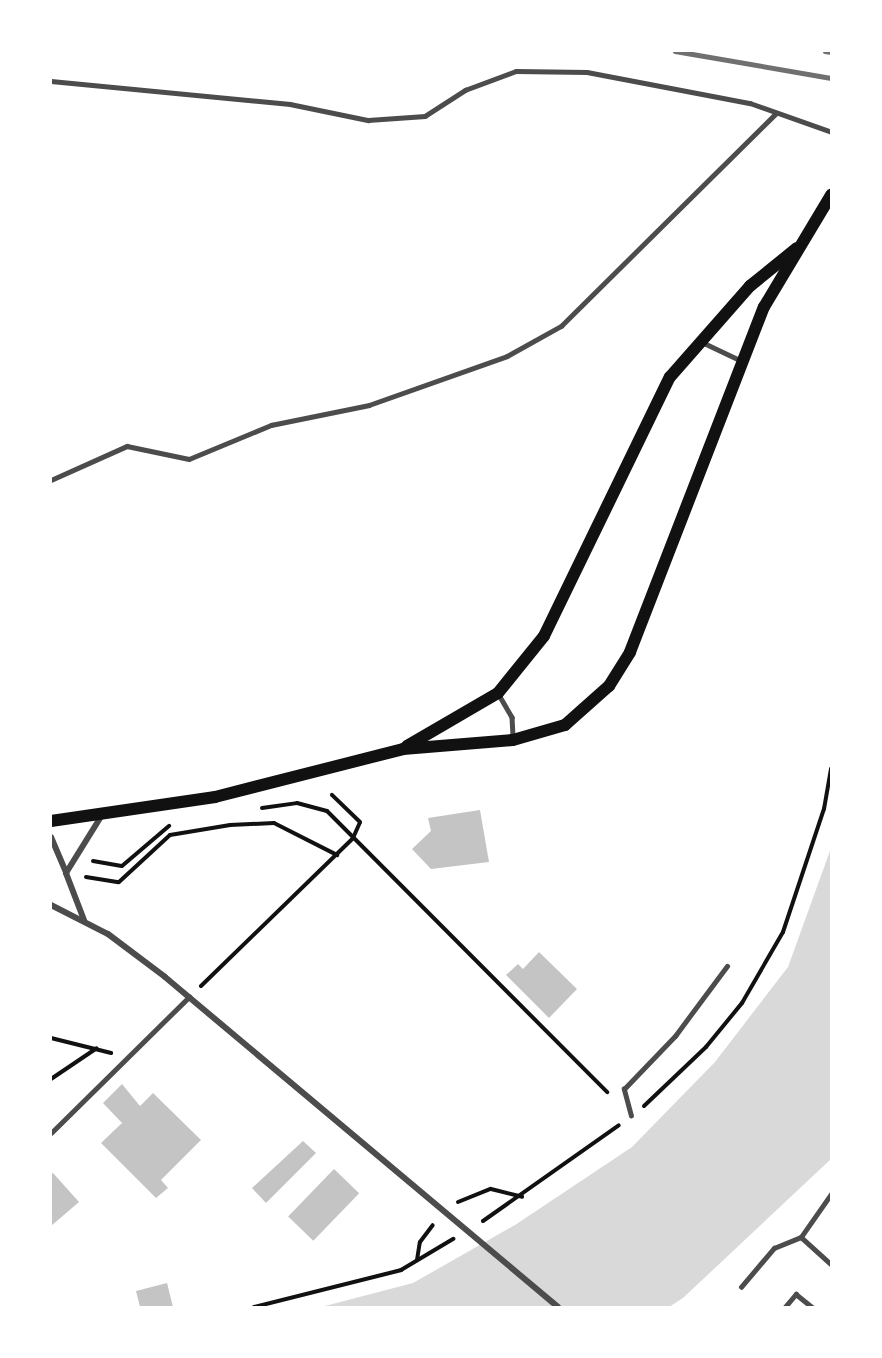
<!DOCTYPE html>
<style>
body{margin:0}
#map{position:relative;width:882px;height:1358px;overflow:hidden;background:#fff;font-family:Arial,sans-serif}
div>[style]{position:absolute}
.water>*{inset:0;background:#d9d9d9}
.building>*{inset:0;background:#c4c4c4;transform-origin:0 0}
.path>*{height:4px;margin:-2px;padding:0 2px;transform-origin:2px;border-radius:2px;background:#111}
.service>*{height:4.5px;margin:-2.25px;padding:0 2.25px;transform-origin:2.25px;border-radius:2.25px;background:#4c4c4c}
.minor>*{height:6px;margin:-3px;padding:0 3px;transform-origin:3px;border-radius:3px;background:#4c4c4c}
.secondary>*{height:12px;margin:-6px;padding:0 6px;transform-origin:6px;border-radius:6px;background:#111}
.rail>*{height:4.5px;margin:-2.25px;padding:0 2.25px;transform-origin:2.25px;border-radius:2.25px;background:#707070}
span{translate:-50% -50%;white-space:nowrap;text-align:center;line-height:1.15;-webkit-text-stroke:4.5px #fff;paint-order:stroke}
.frame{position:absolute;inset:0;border:52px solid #fff;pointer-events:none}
</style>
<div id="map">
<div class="water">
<i style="clip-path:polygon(831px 848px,831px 1159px,683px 1298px,669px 1307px,321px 1307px,413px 1283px,515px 1225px,632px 1147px,715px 1062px,788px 967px)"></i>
</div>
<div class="building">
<i style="clip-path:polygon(480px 810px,489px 862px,431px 869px,412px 849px,431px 831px,428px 818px)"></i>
<i style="clip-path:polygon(539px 952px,577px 989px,549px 1018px,506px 975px,518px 964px,523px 969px)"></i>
<i style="clip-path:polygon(122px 1084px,140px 1106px,153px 1093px,201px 1140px,161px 1180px,168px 1188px,156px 1198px,101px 1143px,122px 1123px,103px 1103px)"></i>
<i style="clip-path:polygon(303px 1141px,316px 1153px,266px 1203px,252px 1188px)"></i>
<i style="left:334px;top:1169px;width:35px;height:66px;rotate:44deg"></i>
<i style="clip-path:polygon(53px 1173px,79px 1202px,51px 1226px,51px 1174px)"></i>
<i style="clip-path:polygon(167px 1283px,173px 1307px,140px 1307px,136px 1291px)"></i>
</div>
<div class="path">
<i style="left:262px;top:808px;width:35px;rotate:-8deg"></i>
<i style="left:297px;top:803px;width:31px;rotate:15deg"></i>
<i style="left:327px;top:811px;width:397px;rotate:45.1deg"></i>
<i style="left:93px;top:861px;width:29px;rotate:10deg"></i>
<i style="left:122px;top:866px;width:62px;rotate:-40.4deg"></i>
<i style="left:86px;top:877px;width:33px;rotate:9deg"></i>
<i style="left:119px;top:882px;width:69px;rotate:-42.7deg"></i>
<i style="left:170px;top:835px;width:61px;rotate:-9.5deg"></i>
<i style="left:230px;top:825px;width:44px;rotate:-2.6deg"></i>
<i style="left:274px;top:823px;width:71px;rotate:26.9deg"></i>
<i style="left:201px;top:986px;width:212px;rotate:-44.2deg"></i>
<i style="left:353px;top:838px;width:17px;rotate:-66deg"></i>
<i style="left:360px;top:822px;width:39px;rotate:-136deg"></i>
<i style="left:51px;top:1038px;width:62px;rotate:14deg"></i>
<i style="left:51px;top:1079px;width:55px;rotate:-34deg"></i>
<i style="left:644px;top:1106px;width:86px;rotate:-43.6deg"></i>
<i style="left:706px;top:1047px;width:57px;rotate:-50.7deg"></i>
<i style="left:742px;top:1003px;width:82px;rotate:-60deg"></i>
<i style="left:783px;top:932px;width:130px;rotate:-71.6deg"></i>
<i style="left:824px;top:809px;width:41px;rotate:-80.1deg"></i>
<i style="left:458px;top:1202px;width:35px;rotate:-22deg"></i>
<i style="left:491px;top:1189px;width:32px;rotate:14deg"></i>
<i style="left:483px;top:1221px;width:166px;rotate:-35.2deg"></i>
<i style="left:417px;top:1260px;width:18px;rotate:-81deg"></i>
<i style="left:420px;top:1242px;width:21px;rotate:-53deg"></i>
<i style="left:254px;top:1307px;width:152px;rotate:-14.1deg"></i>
<i style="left:401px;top:1270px;width:61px;rotate:-30.8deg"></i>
</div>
<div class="service">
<i style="left:51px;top:81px;width:240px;rotate:5.5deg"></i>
<i style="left:290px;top:104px;width:80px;rotate:11.6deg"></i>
<i style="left:368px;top:120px;width:57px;rotate:-4deg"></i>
<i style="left:425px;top:116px;width:48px;rotate:-33deg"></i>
<i style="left:465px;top:90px;width:54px;rotate:-20.4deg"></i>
<i style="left:516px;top:71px;width:71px;rotate:0.8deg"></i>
<i style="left:587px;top:72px;width:166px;rotate:10.8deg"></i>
<i style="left:750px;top:103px;width:84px;rotate:19.5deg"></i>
<i style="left:704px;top:343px;width:42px;rotate:25.3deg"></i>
<i style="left:51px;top:480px;width:83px;rotate:-24.1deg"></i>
<i style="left:127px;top:446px;width:63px;rotate:11.8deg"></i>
<i style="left:189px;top:459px;width:89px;rotate:-22.5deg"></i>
<i style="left:271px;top:425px;width:100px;rotate:-11.5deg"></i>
<i style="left:369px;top:405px;width:146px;rotate:-19.5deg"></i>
<i style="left:507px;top:356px;width:62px;rotate:-29.1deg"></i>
<i style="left:561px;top:326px;width:301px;rotate:-44.7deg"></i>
<i style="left:498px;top:693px;width:28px;rotate:60deg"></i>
<i style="left:512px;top:717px;width:20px;rotate:87deg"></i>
<i style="left:631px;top:1116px;width:28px;rotate:-105deg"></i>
<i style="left:624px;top:1089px;width:74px;rotate:-46.1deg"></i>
<i style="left:675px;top:1036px;width:87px;rotate:-53.4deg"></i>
<i style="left:51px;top:1133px;width:194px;rotate:-44.6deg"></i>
<i style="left:801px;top:1237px;width:40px;rotate:42deg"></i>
<i style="left:741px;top:1287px;width:51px;rotate:-49.8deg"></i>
<i style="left:774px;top:1248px;width:29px;rotate:-22deg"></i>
<i style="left:801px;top:1237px;width:52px;rotate:-55.1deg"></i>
<i style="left:785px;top:1307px;width:17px;rotate:-50deg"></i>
<i style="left:796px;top:1294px;width:21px;rotate:39deg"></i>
</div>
<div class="minor">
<i style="left:51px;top:837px;width:39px;rotate:67deg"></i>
<i style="left:51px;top:905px;width:64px;rotate:27deg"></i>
<i style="left:108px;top:934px;width:71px;rotate:37deg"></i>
<i style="left:165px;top:977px;width:513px;rotate:40.02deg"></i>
<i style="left:84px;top:920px;width:50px;rotate:-111deg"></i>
<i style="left:66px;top:873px;width:68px;rotate:-58.2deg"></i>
</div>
<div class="secondary">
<i style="left:407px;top:746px;width:105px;rotate:-30.2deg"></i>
<i style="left:498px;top:693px;width:73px;rotate:-51.1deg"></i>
<i style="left:544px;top:636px;width:288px;rotate:-64.1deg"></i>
<i style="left:670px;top:377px;width:121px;rotate:-48.7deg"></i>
<i style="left:750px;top:286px;width:60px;rotate:-39deg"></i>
<i style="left:51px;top:821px;width:166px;rotate:-8.3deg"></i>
<i style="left:215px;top:797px;width:194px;rotate:-14.3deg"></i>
<i style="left:403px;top:749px;width:110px;rotate:-4.7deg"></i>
<i style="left:513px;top:740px;width:54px;rotate:-16.1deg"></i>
<i style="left:565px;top:725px;width:59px;rotate:-41.6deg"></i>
<i style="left:609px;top:686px;width:40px;rotate:-58deg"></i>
<i style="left:630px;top:652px;width:370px;rotate:-68.8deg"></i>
<i style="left:764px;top:307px;width:131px;rotate:-59.1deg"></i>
</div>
<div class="rail">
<i style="left:675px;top:51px;width:158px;rotate:9.8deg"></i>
<i style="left:825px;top:51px;width:6px;rotate:9deg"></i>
</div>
<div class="frame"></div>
</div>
